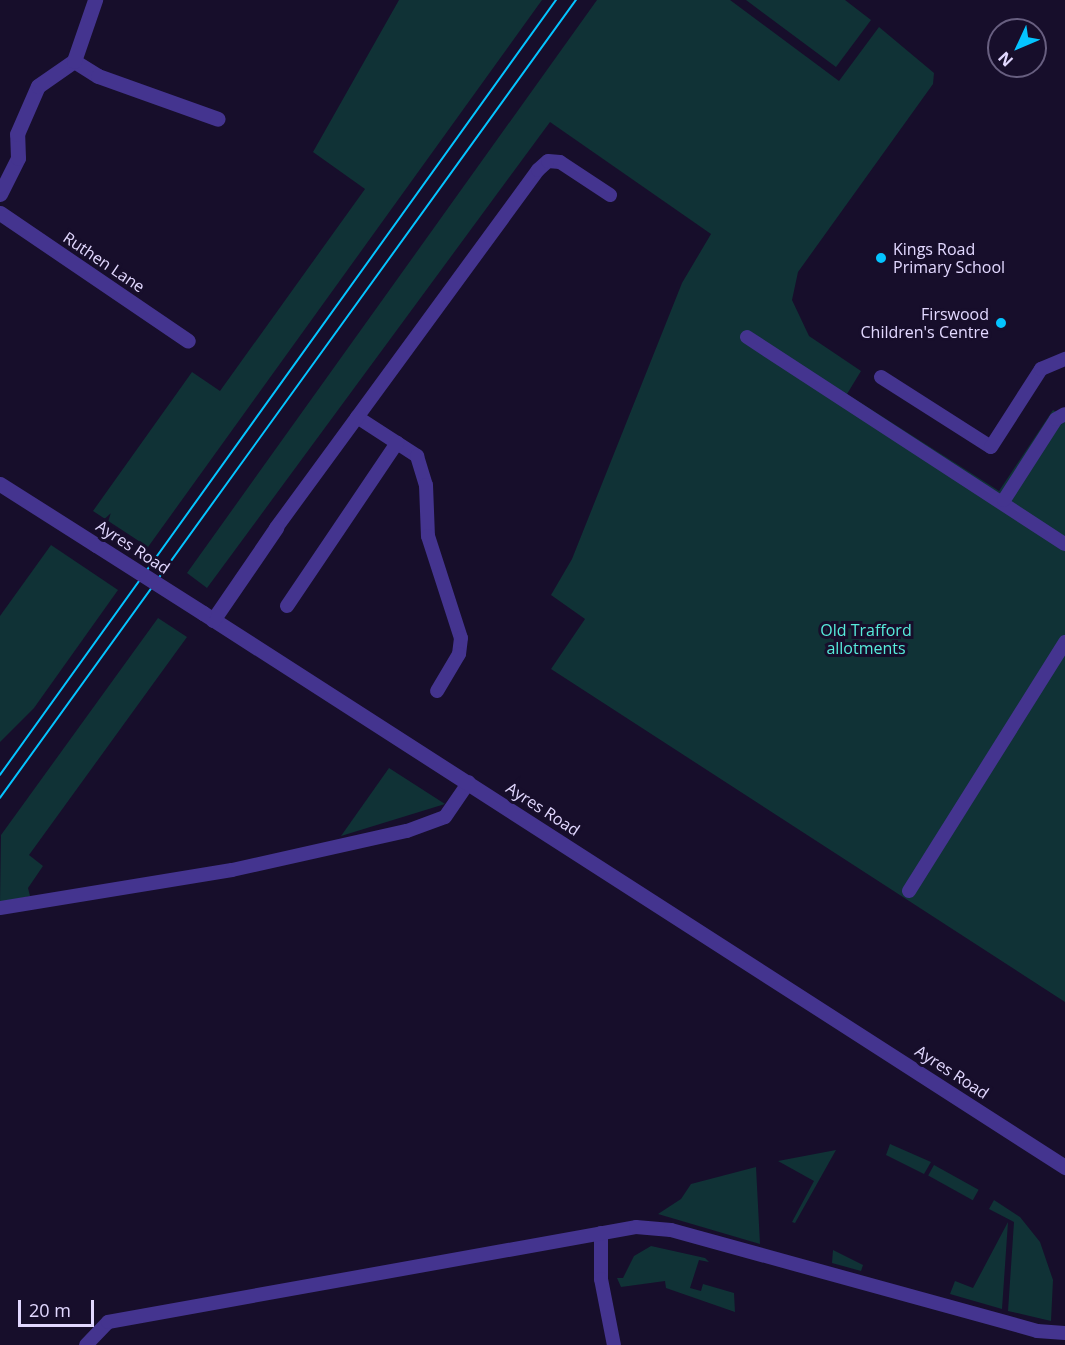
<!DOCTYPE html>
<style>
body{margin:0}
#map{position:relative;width:1065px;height:1345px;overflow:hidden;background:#170e2b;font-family:"Open Sans",sans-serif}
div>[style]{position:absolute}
.green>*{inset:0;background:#103236;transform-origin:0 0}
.service>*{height:14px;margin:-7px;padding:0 7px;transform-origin:7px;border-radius:7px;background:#44348f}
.minor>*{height:15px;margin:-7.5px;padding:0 7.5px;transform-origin:7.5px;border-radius:7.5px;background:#44348f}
.tram>*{height:1.5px;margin:-0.75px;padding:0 0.75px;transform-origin:0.75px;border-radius:0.75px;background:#04c4ff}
.minor-bridge>*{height:15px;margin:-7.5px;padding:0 7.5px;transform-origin:7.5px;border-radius:7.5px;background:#44348f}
.dots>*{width:16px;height:16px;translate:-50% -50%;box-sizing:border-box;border:3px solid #170e2b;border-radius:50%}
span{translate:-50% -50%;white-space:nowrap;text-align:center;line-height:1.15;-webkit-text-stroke:6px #170e2b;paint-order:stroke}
.poi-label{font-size:16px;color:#e2d8ff}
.left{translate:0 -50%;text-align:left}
.right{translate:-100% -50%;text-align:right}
.street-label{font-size:16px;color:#e2d8ff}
.park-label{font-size:16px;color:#57ecdb}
.north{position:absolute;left:987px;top:18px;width:60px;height:60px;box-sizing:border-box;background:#170e2b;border:2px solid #685f80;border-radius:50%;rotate:226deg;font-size:16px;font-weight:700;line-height:24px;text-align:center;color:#e2d8ff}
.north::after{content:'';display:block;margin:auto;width:21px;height:27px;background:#04c4ff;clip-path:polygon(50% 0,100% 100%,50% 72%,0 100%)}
.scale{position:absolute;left:18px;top:1300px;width:76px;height:27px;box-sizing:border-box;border:3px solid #e2d8ff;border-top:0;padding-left:8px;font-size:18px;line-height:21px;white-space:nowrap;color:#e2d8ff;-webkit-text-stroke:4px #170e2b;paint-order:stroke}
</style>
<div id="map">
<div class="green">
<i style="clip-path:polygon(399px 0,542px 0,148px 547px,93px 511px,192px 372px,220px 391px,365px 189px,313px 152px)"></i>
<i style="clip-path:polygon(597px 0,730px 0,839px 81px,879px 27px,934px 73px,933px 84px,798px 272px,792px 300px,809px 336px,861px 371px,847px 394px,999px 491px,1053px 410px,1065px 417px,1065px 1002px,551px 669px,585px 619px,551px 595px,572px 559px,682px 283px,711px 234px,550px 122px,207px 588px,187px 573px)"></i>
<i style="clip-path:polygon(746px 0,845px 0,871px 20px,836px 67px)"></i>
<i style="clip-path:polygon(51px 545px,118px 590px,34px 708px,0 742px,0 616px)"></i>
<i style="clip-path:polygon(158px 618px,187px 637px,29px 855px,43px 866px,28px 888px,30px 896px,0 903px,1px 835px)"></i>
<i style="clip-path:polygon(389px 768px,445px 804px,341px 836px)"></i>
<i style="clip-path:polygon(890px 1144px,931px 1162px,924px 1174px,886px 1155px)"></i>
<i style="clip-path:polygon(836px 1150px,795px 1223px,792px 1222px,814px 1181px,778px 1161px)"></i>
<i style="left:934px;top:1165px;width:51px;height:12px;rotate:29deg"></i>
<i style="clip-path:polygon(756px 1167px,760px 1244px,658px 1214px,681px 1199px,691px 1184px)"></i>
<i style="clip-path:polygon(994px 1200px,1020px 1217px,1040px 1242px,1053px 1280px,1051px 1321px,1008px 1311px,1014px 1222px,989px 1209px)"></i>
<i style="clip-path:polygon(1008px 1222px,1002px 1309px,950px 1294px,955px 1281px,973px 1288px)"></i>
<i style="clip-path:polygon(651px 1246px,705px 1258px,709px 1262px,699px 1260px,690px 1288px,701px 1291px,703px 1284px,734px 1293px,735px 1312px,666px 1288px,665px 1281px,621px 1287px,617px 1278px,623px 1278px,634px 1256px)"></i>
<i style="clip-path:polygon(833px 1250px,863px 1265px,861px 1271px,832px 1263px)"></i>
</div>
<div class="service">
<i style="left:747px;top:337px;width:379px;rotate:33.1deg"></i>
<i style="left:881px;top:377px;width:130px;rotate:32.5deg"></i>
<i style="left:991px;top:447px;width:93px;rotate:-57.3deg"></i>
<i style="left:1041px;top:369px;width:26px;rotate:-23deg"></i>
<i style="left:357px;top:417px;width:72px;rotate:33deg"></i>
<i style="left:417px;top:456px;width:30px;rotate:73deg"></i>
<i style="left:426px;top:485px;width:51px;rotate:87.8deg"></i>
<i style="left:428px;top:536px;width:107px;rotate:72.1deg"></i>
<i style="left:461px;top:638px;width:16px;rotate:97deg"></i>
<i style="left:459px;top:654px;width:43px;rotate:120.7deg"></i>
<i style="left:1004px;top:500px;width:96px;rotate:-57.3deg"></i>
<i style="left:1056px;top:419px;width:10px;rotate:-29deg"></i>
<i style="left:276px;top:528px;width:444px;rotate:-53.8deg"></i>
<i style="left:538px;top:170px;width:13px;rotate:-42deg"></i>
<i style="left:548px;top:161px;width:12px;rotate:5deg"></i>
<i style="left:560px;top:162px;width:60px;rotate:33.4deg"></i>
<i style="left:287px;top:606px;width:197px;rotate:-56deg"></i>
<i style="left:909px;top:891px;width:294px;rotate:-57.9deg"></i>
<i style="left:0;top:908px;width:235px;rotate:-9.3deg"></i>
<i style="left:232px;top:870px;width:179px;rotate:-12.6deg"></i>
<i style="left:407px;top:831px;width:40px;rotate:-20.2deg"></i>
<i style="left:445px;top:817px;width:42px;rotate:-55.6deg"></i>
<i style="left:601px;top:1233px;width:46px;rotate:90deg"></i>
<i style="left:601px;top:1279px;width:67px;rotate:78.9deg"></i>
<i style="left:86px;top:1345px;width:32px;rotate:-46deg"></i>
<i style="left:108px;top:1322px;width:536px;rotate:-10.2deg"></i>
<i style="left:636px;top:1227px;width:35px;rotate:5deg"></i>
<i style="left:671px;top:1230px;width:380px;rotate:15.4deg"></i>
<i style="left:1037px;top:1331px;width:28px;rotate:4deg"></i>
</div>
<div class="minor">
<i style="left:74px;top:61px;width:28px;rotate:32deg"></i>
<i style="left:98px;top:76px;width:127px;rotate:19.7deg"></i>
<i style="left:0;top:194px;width:40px;rotate:-63.4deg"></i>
<i style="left:18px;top:158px;width:24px;rotate:-92deg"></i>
<i style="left:17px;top:134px;width:52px;rotate:-66.4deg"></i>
<i style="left:38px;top:86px;width:44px;rotate:-34.8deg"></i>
<i style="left:74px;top:61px;width:65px;rotate:-71deg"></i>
<i style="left:0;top:213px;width:227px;rotate:34.2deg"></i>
<i style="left:0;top:484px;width:114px;rotate:32.4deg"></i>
<i style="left:203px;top:613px;width:1025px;rotate:32.73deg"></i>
<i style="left:213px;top:620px;width:112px;rotate:-55.6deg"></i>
</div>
<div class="tram">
<i style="left:0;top:775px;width:954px;rotate:-54.34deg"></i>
<i style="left:0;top:798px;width:984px;rotate:-54.18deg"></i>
</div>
<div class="minor-bridge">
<i style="left:96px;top:545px;width:127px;rotate:32.4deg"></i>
</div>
<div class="dots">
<i style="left:881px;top:258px;background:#04c4ff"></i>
<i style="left:1001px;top:323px;background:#04c4ff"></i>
</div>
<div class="poi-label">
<span class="left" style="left:893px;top:258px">Kings Road<br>Primary School</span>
<span class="right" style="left:989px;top:323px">Firswood<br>Children's Centre</span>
</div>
<div class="street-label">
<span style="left:104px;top:262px;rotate:34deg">Ruthen Lane</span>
<span style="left:133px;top:547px;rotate:33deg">Ayres Road</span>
<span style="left:543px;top:809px;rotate:33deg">Ayres Road</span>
<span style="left:952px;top:1072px;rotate:33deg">Ayres Road</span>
</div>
<div class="park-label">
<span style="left:866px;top:639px">Old Trafford<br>allotments</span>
</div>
<div class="north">N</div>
<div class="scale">20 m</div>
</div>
